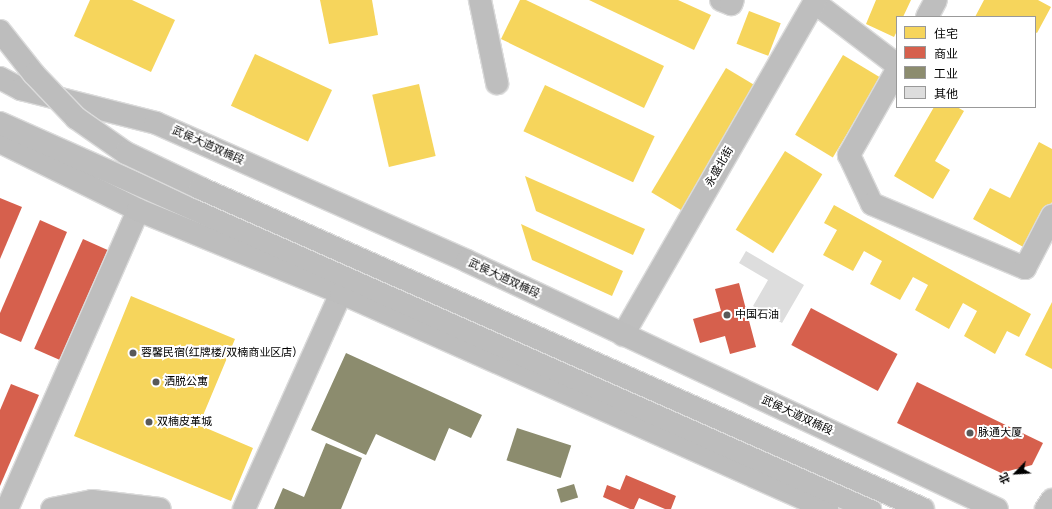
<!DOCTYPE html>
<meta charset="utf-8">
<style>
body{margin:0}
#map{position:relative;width:1052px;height:509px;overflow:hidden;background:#fff;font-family:Figtree,"Noto Sans SC",sans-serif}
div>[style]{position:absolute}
.homes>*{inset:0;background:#f6d55c;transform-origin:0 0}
.shops>*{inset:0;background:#d6604d;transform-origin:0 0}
.industry>*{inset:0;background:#8c8c6e;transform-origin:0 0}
.building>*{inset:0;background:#ddd}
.roads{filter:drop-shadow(1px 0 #dbdbdb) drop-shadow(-1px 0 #dbdbdb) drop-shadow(0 1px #dbdbdb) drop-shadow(0 -1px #dbdbdb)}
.minor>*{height:22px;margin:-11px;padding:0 11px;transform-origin:11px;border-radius:11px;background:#bebebe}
.major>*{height:22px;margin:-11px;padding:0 11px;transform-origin:11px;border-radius:11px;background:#bdbdbd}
.highway>*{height:22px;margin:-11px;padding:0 11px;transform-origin:11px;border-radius:11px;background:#bdbdbd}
.bridges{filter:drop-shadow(1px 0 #dbdbdb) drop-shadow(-1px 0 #dbdbdb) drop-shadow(0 1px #dbdbdb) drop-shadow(0 -1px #dbdbdb)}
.highway-bridge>*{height:22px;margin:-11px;padding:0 11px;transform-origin:11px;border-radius:11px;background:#bdbdbd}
.dots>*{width:11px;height:11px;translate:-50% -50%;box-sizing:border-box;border:2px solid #fff;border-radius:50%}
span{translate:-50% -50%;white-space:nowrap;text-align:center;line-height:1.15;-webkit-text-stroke:4px #fff;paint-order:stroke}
.street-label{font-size:11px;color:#000}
.poi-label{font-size:11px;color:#000}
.left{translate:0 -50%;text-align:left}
.legend{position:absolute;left:896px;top:16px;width:140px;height:92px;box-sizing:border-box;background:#fff;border:1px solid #999;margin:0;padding:5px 7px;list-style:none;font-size:12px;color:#000}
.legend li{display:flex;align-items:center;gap:8px;height:20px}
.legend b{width:20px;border:1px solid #999}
.north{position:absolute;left:996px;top:453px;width:40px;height:40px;-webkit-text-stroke:3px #fff;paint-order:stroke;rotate:245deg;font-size:11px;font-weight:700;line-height:16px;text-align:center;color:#000}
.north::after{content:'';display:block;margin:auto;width:14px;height:18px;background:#000;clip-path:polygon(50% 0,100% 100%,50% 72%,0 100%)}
</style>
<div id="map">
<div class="homes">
<i style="clip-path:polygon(90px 0,132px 0,175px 20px,151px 72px,74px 36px)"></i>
<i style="clip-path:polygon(320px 0,372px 0,378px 35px,329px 44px)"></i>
<i style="clip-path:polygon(520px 0,526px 0,664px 66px,644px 108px,501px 39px)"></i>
<i style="clip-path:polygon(589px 0,678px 0,711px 15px,694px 50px)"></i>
<i style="clip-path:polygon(876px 0,911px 0,903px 17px,897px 17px,897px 31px,894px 37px,866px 24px)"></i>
<i style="clip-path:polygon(984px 0,1038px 0,1051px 7px,1037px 33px,1035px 32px,1035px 17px,975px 17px)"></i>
<i style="left:749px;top:11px;width:34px;height:35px;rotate:21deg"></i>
<i style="left:255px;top:54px;width:85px;height:57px;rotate:25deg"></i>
<i style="left:843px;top:55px;width:44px;height:93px;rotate:31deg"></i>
<i style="left:726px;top:68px;width:35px;height:145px;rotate:31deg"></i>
<i style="left:419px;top:84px;width:74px;height:48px;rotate:77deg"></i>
<i style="left:545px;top:85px;width:121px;height:51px;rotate:25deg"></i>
<i style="clip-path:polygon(934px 107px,957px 107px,964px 111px,935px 161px,950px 170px,933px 199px,894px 176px)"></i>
<i style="clip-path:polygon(1039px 142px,1052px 149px,1052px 202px,1027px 249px,973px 219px,990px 188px,1010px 198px)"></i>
<i style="left:785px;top:151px;width:44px;height:93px;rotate:32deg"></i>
<i style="clip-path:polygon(525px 176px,645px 229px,633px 255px,536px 211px)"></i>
<i style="clip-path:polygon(834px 205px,1031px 314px,1019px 337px,1007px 331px,995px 354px,964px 336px,977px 311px,963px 303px,949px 329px,915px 310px,928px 285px,913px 277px,900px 300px,870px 284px,882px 261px,864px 251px,853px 271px,823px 255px,837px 230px,824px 223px)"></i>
<i style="clip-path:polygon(521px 224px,623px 271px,612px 296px,532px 260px)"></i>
<i style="clip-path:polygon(131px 296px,235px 339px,199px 425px,253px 448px,231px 501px,74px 436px)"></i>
<i style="clip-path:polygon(1052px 302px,1052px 369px,1025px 355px)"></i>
</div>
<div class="shops">
<i style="clip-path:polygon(0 198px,22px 207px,0 259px)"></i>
<i style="clip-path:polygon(40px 220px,67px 232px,21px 342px,0 333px,0 313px)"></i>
<i style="left:83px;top:239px;width:30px;height:120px;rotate:24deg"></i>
<i style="clip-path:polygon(739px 283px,756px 347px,730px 354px,725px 336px,700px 343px,693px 319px,721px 311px,715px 289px)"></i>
<i style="left:811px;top:308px;width:98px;height:42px;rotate:28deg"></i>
<i style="clip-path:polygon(917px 382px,1043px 443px,1032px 465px,1001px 473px,897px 423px)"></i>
<i style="clip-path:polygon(11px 384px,39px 395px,0 486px,0 410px)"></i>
<i style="clip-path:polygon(626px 475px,676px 496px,671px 509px,665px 509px,639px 498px,634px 509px,630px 509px,603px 497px,607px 485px,620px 490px)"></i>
</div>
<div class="industry">
<i style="clip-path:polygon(346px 353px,482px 415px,471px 438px,449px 428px,435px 461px,376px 434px,366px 455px,311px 430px)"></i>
<i style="left:517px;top:428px;width:57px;height:34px;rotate:18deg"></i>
<i style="clip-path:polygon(326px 443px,362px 458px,341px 509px,274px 509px,283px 488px,304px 497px)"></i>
<i style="left:574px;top:484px;width:14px;height:18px;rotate:73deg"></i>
</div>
<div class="building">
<i style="clip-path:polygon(746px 251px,804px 285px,782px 323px,753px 306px,768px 280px,739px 263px)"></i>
</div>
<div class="roads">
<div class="minor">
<i style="left:480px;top:0;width:85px;rotate:78.4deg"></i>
<i style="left:721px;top:0;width:11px;rotate:22deg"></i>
<i style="left:731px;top:4px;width:4px;rotate:-63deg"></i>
<i style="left:814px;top:2px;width:104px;rotate:37.2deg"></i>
<i style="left:927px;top:17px;width:19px;rotate:-62deg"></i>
<i style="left:897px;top:70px;width:98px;rotate:119.5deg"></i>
<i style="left:849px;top:155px;width:54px;rotate:64.9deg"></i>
<i style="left:872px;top:204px;width:166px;rotate:22.7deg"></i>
<i style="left:1025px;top:268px;width:59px;rotate:-62.6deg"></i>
<i style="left:623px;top:335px;width:387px;rotate:-60.1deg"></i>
<i style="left:7px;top:509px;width:326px;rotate:-66.3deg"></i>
<i style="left:52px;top:509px;width:41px;rotate:-11.3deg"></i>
<i style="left:92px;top:501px;width:68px;rotate:6.7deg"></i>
<i style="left:244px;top:509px;width:237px;rotate:-65.8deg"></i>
<i style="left:1046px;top:509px;width:11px;rotate:-56deg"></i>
</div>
<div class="major">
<i style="left:0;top:78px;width:24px;rotate:28deg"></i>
<i style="left:21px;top:89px;width:139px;rotate:14.1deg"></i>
<i style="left:156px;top:123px;width:340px;rotate:23.9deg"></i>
<i style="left:467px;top:261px;width:585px;rotate:25.08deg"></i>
<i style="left:0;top:142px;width:154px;rotate:26.2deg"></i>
<i style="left:138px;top:210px;width:219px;rotate:22.2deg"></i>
<i style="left:341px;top:293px;width:532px;rotate:23.96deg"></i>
</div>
<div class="highway">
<i style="left:0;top:123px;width:952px;rotate:23.93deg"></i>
</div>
</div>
<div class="bridges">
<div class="highway-bridge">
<i style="left:0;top:31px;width:55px;rotate:51.7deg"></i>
<i style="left:34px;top:74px;width:61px;rotate:46.3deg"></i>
<i style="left:76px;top:118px;width:61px;rotate:35deg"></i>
<i style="left:126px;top:153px;width:82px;rotate:25.3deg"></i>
<i style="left:200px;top:188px;width:791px;rotate:23.94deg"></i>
</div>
</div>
<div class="dots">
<i style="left:727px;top:315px;background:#595959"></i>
<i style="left:133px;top:353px;background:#595959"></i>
<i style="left:156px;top:382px;background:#595959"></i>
<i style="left:149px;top:422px;background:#595959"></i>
<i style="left:970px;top:433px;background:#595959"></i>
</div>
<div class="street-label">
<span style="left:208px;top:146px;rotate:24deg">武侯大道双楠段</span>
<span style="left:720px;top:167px;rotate:-60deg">永盛北街</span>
<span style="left:504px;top:279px;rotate:25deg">武侯大道双楠段</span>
<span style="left:797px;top:416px;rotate:25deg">武侯大道双楠段</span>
</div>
<div class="poi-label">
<span class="left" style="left:735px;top:315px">中国石油</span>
<span class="left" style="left:141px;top:353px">蓉馨民宿(红牌楼/双楠商业区店)</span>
<span class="left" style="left:164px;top:382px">洒脱公寓</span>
<span class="left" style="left:157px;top:422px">双楠皮革城</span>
<span class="left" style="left:978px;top:433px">脉通大厦</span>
</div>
<ul class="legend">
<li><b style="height:11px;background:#f6d55c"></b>住宅</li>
<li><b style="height:11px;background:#d6604d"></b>商业</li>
<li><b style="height:11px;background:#8c8c6e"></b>工业</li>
<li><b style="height:11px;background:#ddd"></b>其他</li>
</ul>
<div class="north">北</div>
</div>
